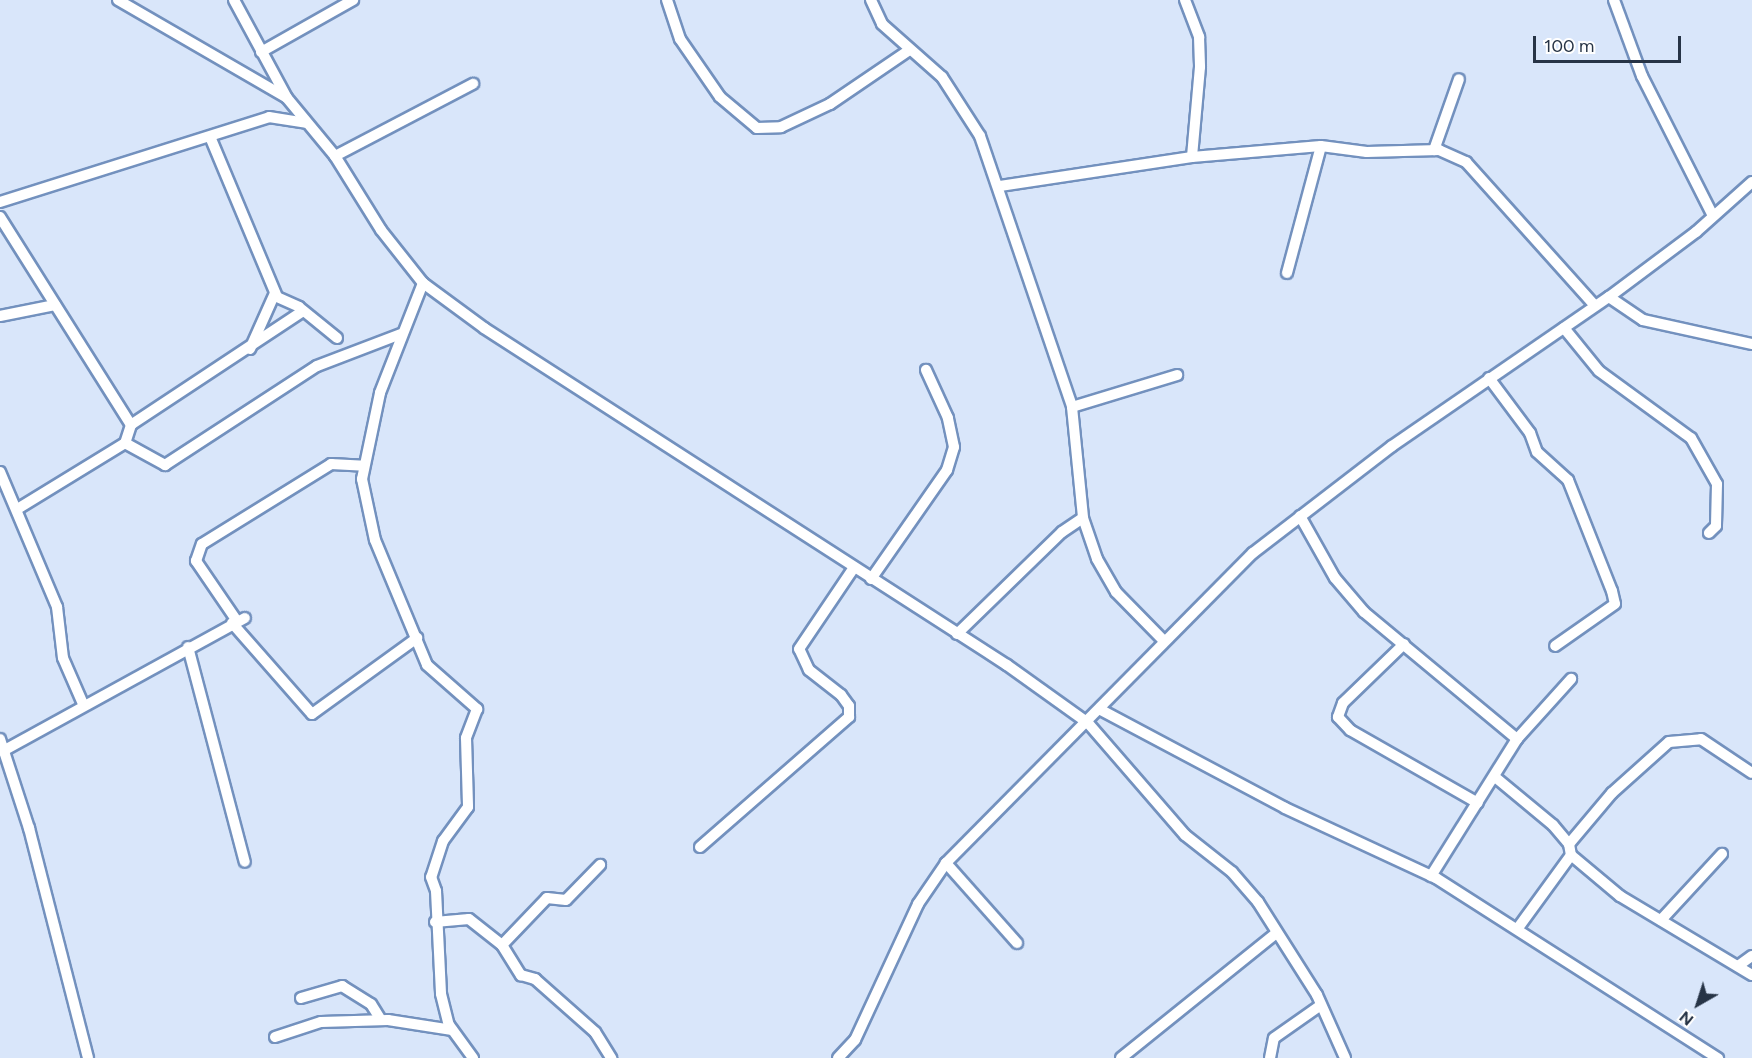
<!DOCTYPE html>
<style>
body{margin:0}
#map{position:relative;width:1752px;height:1058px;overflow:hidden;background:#d9e6fa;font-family:Figtree,sans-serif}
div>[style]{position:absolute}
.roads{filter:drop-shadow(2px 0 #7391be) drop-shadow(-2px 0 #7391be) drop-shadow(0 2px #7391be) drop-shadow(0 -2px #7391be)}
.minor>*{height:10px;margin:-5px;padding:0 5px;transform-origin:5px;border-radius:5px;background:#fff}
span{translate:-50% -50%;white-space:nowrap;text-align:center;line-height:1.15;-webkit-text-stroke:4.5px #fff;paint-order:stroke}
.north{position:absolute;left:1668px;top:974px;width:60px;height:60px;-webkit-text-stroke:4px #fff;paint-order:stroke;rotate:219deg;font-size:16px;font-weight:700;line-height:24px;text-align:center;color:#273446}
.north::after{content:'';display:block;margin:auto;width:21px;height:27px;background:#273446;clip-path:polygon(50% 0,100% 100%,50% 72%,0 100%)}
.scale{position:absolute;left:1533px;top:36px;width:148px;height:27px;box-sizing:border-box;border:3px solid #273446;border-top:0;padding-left:8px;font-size:18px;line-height:21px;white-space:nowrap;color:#273446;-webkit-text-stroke:4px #fff;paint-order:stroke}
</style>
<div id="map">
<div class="roads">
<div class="minor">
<i style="left:118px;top:0;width:195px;rotate:30.1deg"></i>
<i style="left:234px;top:0;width:111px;rotate:61.6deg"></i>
<i style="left:287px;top:98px;width:75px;rotate:50.4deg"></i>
<i style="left:335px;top:156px;width:87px;rotate:58.1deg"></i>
<i style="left:381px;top:230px;width:68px;rotate:51.6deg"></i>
<i style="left:423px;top:283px;width:76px;rotate:36.4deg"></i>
<i style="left:484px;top:328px;width:622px;rotate:32.8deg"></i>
<i style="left:1007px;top:665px;width:100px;rotate:35.6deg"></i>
<i style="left:1088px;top:723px;width:148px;rotate:49.1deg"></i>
<i style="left:1185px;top:835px;width:60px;rotate:38.2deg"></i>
<i style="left:1232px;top:872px;width:40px;rotate:49deg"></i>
<i style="left:1258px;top:902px;width:110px;rotate:57.6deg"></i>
<i style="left:1317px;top:995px;width:69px;rotate:66deg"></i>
<i style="left:667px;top:0;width:41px;rotate:71.6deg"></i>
<i style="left:680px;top:39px;width:70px;rotate:55.4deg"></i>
<i style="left:720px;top:97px;width:48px;rotate:40deg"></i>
<i style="left:757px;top:128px;width:24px;rotate:-2deg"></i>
<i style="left:781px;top:127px;width:54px;rotate:-25.1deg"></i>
<i style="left:830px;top:104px;width:94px;rotate:-34.2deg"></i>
<i style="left:871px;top:0;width:26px;rotate:65deg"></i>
<i style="left:882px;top:24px;width:80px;rotate:41.5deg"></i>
<i style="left:942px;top:77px;width:70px;rotate:57.2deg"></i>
<i style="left:980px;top:136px;width:286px;rotate:71.2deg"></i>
<i style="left:1072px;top:407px;width:112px;rotate:84.3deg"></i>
<i style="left:1083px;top:518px;width:43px;rotate:71.1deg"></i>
<i style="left:1097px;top:559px;width:38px;rotate:60deg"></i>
<i style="left:1116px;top:592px;width:69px;rotate:45.6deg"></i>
<i style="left:1185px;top:0;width:40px;rotate:69deg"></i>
<i style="left:1199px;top:37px;width:30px;rotate:88deg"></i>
<i style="left:1200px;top:67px;width:90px;rotate:95.1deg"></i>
<i style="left:1614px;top:0;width:81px;rotate:69.8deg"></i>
<i style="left:1642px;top:76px;width:157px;rotate:63.1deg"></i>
<i style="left:261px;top:52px;width:106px;rotate:-29.5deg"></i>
<i style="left:211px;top:139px;width:171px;rotate:67.3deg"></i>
<i style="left:277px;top:297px;width:24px;rotate:24deg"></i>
<i style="left:299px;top:307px;width:49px;rotate:39.2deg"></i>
<i style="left:1434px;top:150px;width:75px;rotate:-70.6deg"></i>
<i style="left:335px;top:156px;width:156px;rotate:-27.6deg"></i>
<i style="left:1000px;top:186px;width:194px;rotate:-8.6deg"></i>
<i style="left:1192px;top:157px;width:129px;rotate:-4.9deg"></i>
<i style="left:1321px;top:146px;width:46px;rotate:7.4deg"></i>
<i style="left:1367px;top:152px;width:72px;rotate:-1.6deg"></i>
<i style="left:1439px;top:150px;width:30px;rotate:24deg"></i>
<i style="left:1466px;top:162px;width:193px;rotate:48.1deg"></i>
<i style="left:0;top:202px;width:282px;rotate:-17.5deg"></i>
<i style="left:269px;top:117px;width:36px;rotate:9deg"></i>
<i style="left:0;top:217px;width:246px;rotate:57.8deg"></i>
<i style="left:1287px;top:273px;width:131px;rotate:-75deg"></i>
<i style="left:423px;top:283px;width:118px;rotate:111.4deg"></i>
<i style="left:380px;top:393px;width:88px;rotate:101.8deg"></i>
<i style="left:362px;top:479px;width:62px;rotate:78deg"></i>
<i style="left:375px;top:540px;width:135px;rotate:67.4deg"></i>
<i style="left:427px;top:665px;width:67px;rotate:41.3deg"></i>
<i style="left:477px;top:709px;width:31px;rotate:111deg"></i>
<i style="left:466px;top:738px;width:69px;rotate:88.3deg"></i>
<i style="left:468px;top:807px;width:42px;rotate:126.3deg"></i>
<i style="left:443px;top:841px;width:38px;rotate:108deg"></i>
<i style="left:431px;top:877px;width:15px;rotate:70deg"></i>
<i style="left:436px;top:891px;width:103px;rotate:87.2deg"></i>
<i style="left:441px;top:994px;width:32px;rotate:76deg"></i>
<i style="left:449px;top:1025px;width:41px;rotate:54deg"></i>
<i style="left:1609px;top:297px;width:41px;rotate:34.1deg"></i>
<i style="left:1643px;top:320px;width:112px;rotate:12.4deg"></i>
<i style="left:303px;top:311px;width:206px;rotate:146.5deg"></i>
<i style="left:131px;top:425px;width:19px;rotate:108deg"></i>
<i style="left:125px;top:443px;width:46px;rotate:28.8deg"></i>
<i style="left:165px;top:465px;width:181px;rotate:-33.1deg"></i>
<i style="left:317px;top:366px;width:90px;rotate:-20.9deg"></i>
<i style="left:0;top:316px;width:56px;rotate:-11.3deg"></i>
<i style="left:1564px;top:328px;width:55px;rotate:50.9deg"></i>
<i style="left:1599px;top:371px;width:114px;rotate:36.1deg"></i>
<i style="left:1691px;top:438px;width:53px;rotate:60.5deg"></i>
<i style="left:1717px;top:484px;width:42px;rotate:91.4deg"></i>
<i style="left:1716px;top:526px;width:10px;rotate:135deg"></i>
<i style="left:250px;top:349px;width:61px;rotate:-65.9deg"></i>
<i style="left:1489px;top:378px;width:69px;rotate:53.3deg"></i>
<i style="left:1530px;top:433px;width:20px;rotate:70deg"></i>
<i style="left:1537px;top:452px;width:42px;rotate:42.1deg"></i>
<i style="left:1568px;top:480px;width:119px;rotate:68.4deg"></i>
<i style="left:1612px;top:591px;width:13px;rotate:77deg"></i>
<i style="left:1615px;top:604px;width:73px;rotate:145deg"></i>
<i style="left:1072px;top:407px;width:110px;rotate:-16.9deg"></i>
<i style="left:0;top:472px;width:147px;rotate:67.1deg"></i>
<i style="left:57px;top:607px;width:51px;rotate:83.3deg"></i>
<i style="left:63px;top:658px;width:52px;rotate:66.4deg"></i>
<i style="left:19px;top:508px;width:124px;rotate:-31.5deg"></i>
<i style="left:1300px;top:516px;width:71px;rotate:60.6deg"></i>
<i style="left:1335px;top:578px;width:45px;rotate:49.5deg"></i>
<i style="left:1364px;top:612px;width:199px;rotate:39.7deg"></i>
<i style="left:871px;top:579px;width:133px;rotate:-55.1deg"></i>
<i style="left:947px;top:470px;width:24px;rotate:-73deg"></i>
<i style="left:954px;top:447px;width:30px;rotate:-102deg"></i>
<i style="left:948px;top:418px;width:53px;rotate:-114.6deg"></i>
<i style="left:237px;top:621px;width:73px;rotate:-124.3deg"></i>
<i style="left:196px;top:561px;width:18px;rotate:-71deg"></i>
<i style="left:202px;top:544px;width:152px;rotate:-31.8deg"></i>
<i style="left:331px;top:464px;width:33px;rotate:3deg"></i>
<i style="left:232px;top:623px;width:121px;rotate:48.7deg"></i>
<i style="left:312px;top:714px;width:130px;rotate:-35.9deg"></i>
<i style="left:957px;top:634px;width:146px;rotate:-44.2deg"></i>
<i style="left:1062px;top:532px;width:25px;rotate:-34deg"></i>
<i style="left:1404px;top:644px;width:85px;rotate:136deg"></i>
<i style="left:1343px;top:703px;width:15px;rotate:110deg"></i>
<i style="left:1338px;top:717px;width:18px;rotate:47deg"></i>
<i style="left:1350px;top:730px;width:147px;rotate:29.7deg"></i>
<i style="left:188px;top:647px;width:222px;rotate:75.2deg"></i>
<i style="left:1101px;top:710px;width:208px;rotate:28deg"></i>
<i style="left:1285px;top:808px;width:166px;rotate:24.9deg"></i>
<i style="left:1436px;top:878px;width:335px;rotate:32.6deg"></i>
<i style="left:0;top:739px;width:94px;rotate:72deg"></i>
<i style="left:29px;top:828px;width:237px;rotate:75.6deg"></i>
<i style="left:3px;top:751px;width:276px;rotate:-28.8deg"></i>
<i style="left:1495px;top:777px;width:75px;rotate:39.6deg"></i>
<i style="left:1553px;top:825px;width:25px;rotate:50deg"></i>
<i style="left:1569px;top:844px;width:11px;rotate:80deg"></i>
<i style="left:1571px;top:855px;width:64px;rotate:39.9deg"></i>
<i style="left:1620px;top:896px;width:154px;rotate:30.9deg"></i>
<i style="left:1569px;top:844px;width:67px;rotate:-49.9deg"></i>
<i style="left:1612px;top:793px;width:76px;rotate:-41.8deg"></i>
<i style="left:1669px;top:742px;width:32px;rotate:-5deg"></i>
<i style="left:1701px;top:739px;width:61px;rotate:33.7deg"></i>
<i style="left:700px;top:847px;width:198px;rotate:-41.1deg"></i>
<i style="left:849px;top:717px;width:11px;rotate:-90deg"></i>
<i style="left:849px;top:706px;width:14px;rotate:-126deg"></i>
<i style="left:841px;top:695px;width:41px;rotate:-142deg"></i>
<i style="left:809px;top:670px;width:23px;rotate:-115deg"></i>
<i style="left:799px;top:649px;width:97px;rotate:-56deg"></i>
<i style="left:946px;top:863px;width:107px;rotate:48.4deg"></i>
<i style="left:1431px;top:876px;width:162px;rotate:-57.9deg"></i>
<i style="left:1517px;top:739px;width:81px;rotate:-48deg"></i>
<i style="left:1661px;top:920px;width:90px;rotate:-47.3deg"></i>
<i style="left:435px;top:922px;width:34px;rotate:-5deg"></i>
<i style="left:469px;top:919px;width:42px;rotate:38.2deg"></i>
<i style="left:502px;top:945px;width:36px;rotate:58deg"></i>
<i style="left:521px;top:975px;width:15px;rotate:16deg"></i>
<i style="left:535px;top:979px;width:80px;rotate:41.5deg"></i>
<i style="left:595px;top:1032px;width:31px;rotate:58deg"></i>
<i style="left:1518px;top:928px;width:90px;rotate:-54deg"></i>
<i style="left:502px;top:945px;width:65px;rotate:-46.2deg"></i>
<i style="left:547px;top:898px;width:19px;rotate:6deg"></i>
<i style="left:566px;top:900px;width:49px;rotate:-45.8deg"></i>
<i style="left:1738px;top:966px;width:17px;rotate:-36deg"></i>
<i style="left:301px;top:998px;width:43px;rotate:-16.3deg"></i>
<i style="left:342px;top:986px;width:34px;rotate:32deg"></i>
<i style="left:371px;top:1004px;width:19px;rotate:58deg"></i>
<i style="left:275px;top:1037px;width:48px;rotate:-18.1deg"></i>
<i style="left:321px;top:1022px;width:67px;rotate:-1.7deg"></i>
<i style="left:388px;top:1020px;width:65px;rotate:8.9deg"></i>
<i style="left:838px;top:1058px;width:25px;rotate:-47deg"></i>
<i style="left:855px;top:1040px;width:150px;rotate:-65.1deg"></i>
<i style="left:918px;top:904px;width:50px;rotate:-55.7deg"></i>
<i style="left:946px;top:863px;width:436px;rotate:-45.3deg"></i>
<i style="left:1253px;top:553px;width:175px;rotate:-37.6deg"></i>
<i style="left:1392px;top:446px;width:263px;rotate:-34.5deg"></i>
<i style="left:1609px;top:297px;width:109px;rotate:-36.8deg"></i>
<i style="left:1696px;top:232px;width:75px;rotate:-41.8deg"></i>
<i style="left:1121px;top:1058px;width:198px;rotate:-38.8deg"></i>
<i style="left:1270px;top:1058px;width:20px;rotate:-79deg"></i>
<i style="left:1274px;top:1038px;width:57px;rotate:-35.1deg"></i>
</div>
</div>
<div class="north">N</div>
<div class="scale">100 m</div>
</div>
